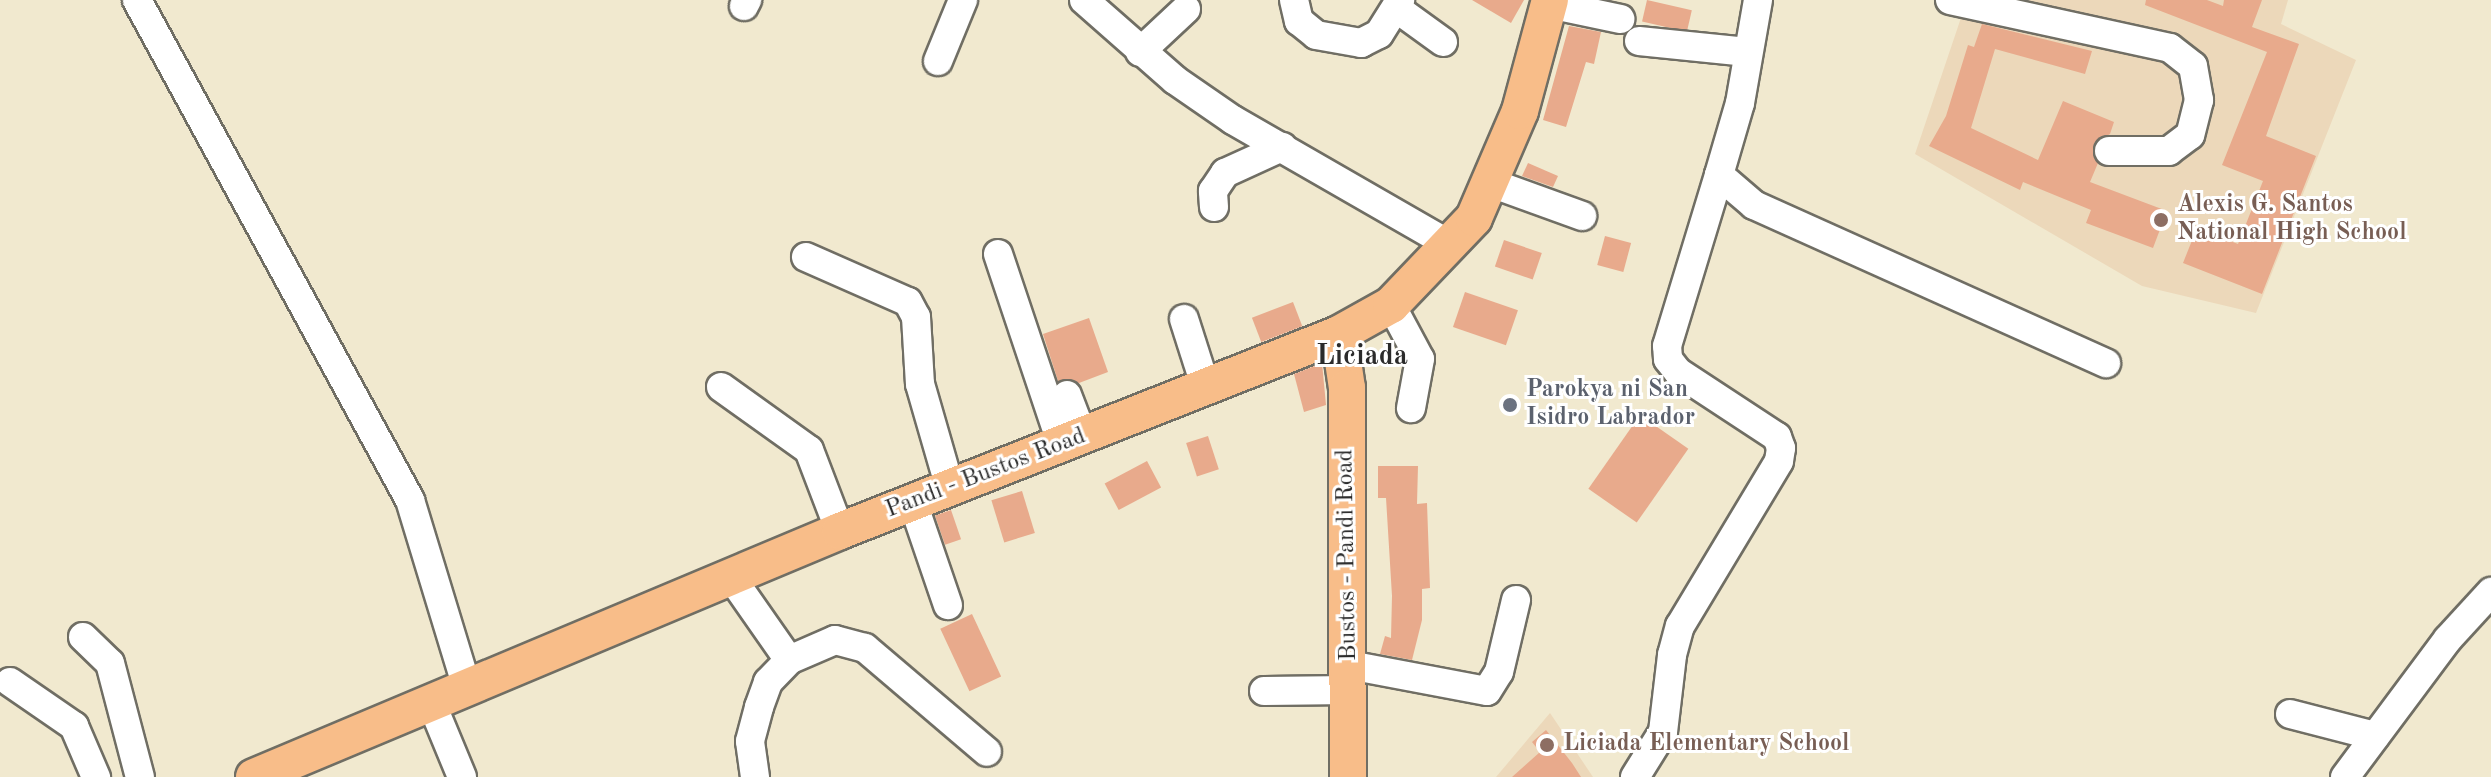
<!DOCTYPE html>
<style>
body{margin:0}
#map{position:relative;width:2491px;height:777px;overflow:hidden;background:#f1e9cf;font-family:"Old Standard TT",serif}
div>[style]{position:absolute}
.built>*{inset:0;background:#ecd8ba}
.building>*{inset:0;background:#e8aa8c;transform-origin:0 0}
.roads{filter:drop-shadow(2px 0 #706e64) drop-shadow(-2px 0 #706e64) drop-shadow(0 2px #706e64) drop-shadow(0 -2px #706e64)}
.minor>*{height:28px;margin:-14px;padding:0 14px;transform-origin:14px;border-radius:14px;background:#fff}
.major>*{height:36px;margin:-18px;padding:0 18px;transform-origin:18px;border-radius:18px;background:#f8bd89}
.dots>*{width:22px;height:22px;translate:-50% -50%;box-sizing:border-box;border:4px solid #fff;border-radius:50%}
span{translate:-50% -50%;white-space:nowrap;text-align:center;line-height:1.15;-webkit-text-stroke:6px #fff;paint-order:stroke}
.education-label{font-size:24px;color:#785e54;font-weight:700}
.left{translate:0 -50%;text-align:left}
.worship-label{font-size:24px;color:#5b616d;font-weight:700}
.street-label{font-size:24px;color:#2b2b2b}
.quarter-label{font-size:28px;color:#2b2b2b;font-weight:700}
</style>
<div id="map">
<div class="built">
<i style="clip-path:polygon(1967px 0,2288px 0,2281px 24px,2356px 60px,2256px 313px,2142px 286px,1915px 154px)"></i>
<i style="clip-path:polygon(1550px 713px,1593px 777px,1496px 777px)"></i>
</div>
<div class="building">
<i style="clip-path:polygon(1472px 0,1524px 0,1511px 23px)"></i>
<i style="left:1647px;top:0;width:46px;height:22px;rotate:13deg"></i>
<i style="clip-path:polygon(2146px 0,2207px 0,2223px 6px,2224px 0,2262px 0,2252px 27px,2299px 44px,2266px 136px,2316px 156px,2262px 294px,2183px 263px,2197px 228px,2238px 244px,2263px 181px,2222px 165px,2267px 52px,2145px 5px)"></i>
<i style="clip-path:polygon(1982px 24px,2092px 51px,2085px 74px,1995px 49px,1971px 128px,2038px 160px,2063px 101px,2114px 122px,2110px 134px,2094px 143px,2098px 163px,2090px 182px,2167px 211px,2153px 248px,2086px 223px,2091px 210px,2023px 182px,2020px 190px,1929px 146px,1946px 116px,1968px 45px,1974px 47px)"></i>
<i style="clip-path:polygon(1569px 26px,1601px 32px,1594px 64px,1586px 62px,1566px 127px,1543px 120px)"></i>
<i style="clip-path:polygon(1528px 163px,1558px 176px,1553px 187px,1522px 176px)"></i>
<i style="left:1605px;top:236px;width:27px;height:30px;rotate:15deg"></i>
<i style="left:1504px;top:240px;width:40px;height:28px;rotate:19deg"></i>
<i style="left:1465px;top:292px;width:56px;height:37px;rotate:19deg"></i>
<i style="left:1293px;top:302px;width:26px;height:44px;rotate:69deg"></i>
<i style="clip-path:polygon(1089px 318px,1108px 372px,1079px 383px,1058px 381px,1043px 334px)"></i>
<i style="clip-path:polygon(1322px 363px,1326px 405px,1304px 412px,1294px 374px)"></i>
<i style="left:1640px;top:415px;width:59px;height:90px;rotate:35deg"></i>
<i style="left:1208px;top:436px;width:35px;height:23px;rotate:72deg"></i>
<i style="left:1147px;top:461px;width:30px;height:48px;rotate:62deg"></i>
<i style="clip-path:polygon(1378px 466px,1418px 466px,1417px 504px,1427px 503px,1430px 588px,1422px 589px,1422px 620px,1412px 660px,1380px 654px,1385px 636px,1391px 638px,1392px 596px,1386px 498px,1378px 498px)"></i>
<i style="left:1022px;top:491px;width:44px;height:32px;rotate:73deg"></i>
<i style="left:951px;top:510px;width:31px;height:17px;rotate:71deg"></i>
<i style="left:972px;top:614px;width:69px;height:35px;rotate:65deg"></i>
<i style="clip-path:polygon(1546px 730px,1572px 763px,1581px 777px,1512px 777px,1540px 752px,1532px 742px)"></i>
</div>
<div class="roads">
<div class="minor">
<i style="left:137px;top:0;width:570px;rotate:61.37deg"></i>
<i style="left:410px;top:500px;width:196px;rotate:73.1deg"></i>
<i style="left:1084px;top:0;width:121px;rotate:41.3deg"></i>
<i style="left:1175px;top:80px;width:70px;rotate:34.6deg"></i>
<i style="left:1233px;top:120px;width:253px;rotate:29.9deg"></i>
<i style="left:1294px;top:0;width:22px;rotate:77deg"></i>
<i style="left:1299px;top:21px;width:22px;rotate:39deg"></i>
<i style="left:1316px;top:35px;width:46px;rotate:10.1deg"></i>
<i style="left:1361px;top:43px;width:20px;rotate:-27deg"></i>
<i style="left:1379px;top:34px;width:40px;rotate:-58deg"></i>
<i style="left:1758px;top:0;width:105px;rotate:99.9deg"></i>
<i style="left:1740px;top:103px;width:75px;rotate:106.3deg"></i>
<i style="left:1719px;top:175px;width:46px;rotate:40.6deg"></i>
<i style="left:1754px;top:205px;width:386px;rotate:24.2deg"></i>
<i style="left:1950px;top:0;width:225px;rotate:12.3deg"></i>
<i style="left:2170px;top:48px;width:29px;rotate:38deg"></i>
<i style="left:2193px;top:66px;width:35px;rotate:80deg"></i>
<i style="left:2199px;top:100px;width:36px;rotate:104deg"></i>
<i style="left:2190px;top:135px;width:26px;rotate:143deg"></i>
<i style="left:2169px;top:151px;width:60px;rotate:180deg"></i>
<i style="left:1549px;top:4px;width:73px;rotate:11.9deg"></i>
<i style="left:744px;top:6px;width:7px;rotate:-63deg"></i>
<i style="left:1396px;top:8px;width:58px;rotate:35.9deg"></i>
<i style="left:1639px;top:41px;width:109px;rotate:5.8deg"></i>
<i style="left:1140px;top:52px;width:63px;rotate:-43.1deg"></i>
<i style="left:938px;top:61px;width:66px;rotate:-67.7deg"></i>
<i style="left:1491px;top:183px;width:97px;rotate:19.9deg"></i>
<i style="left:1214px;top:207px;width:16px;rotate:-94deg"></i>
<i style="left:1213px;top:191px;width:22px;rotate:-56deg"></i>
<i style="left:1225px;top:173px;width:63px;rotate:-24.5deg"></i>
<i style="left:998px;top:254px;width:201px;rotate:71.5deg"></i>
<i style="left:806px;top:257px;width:111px;rotate:23.8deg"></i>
<i style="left:908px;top:302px;width:17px;rotate:62deg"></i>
<i style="left:916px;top:317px;width:67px;rotate:86.6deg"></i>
<i style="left:920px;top:384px;width:108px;rotate:73.9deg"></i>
<i style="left:1391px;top:305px;width:61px;rotate:61.8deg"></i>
<i style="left:1420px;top:359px;width:50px;rotate:100.4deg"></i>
<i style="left:1184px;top:319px;width:72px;rotate:72.3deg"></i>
<i style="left:721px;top:387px;width:108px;rotate:35.6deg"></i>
<i style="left:809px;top:450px;width:87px;rotate:69.1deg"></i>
<i style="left:1067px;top:395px;width:45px;rotate:69.1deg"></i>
<i style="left:913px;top:503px;width:108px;rotate:71.1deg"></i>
<i style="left:731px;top:577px;width:101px;rotate:55.1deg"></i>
<i style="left:789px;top:660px;width:50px;rotate:-23.5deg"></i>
<i style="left:835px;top:640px;width:31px;rotate:15deg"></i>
<i style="left:865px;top:648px;width:160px;rotate:40.4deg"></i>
<i style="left:83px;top:637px;width:37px;rotate:44deg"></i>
<i style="left:110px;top:663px;width:118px;rotate:75.3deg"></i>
<i style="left:1349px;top:665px;width:140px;rotate:10.7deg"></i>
<i style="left:1487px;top:691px;width:22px;rotate:-58deg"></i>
<i style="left:1499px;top:672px;width:74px;rotate:-76.7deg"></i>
<i style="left:10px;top:682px;width:78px;rotate:34.5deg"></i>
<i style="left:74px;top:726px;width:56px;rotate:66.7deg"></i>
<i style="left:1264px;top:691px;width:86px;rotate:-0.7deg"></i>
<i style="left:431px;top:702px;width:81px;rotate:67.5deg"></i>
<i style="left:2290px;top:714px;width:88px;rotate:14.5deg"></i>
<i style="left:755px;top:777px;width:36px;rotate:-98deg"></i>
<i style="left:750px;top:741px;width:35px;rotate:-75deg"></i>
<i style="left:759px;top:707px;width:27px;rotate:-70deg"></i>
<i style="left:768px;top:682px;width:30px;rotate:-46deg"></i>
<i style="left:1635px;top:777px;width:53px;rotate:-58.1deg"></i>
<i style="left:1663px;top:732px;width:78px;rotate:-83.3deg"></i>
<i style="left:1672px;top:655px;width:30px;rotate:-75deg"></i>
<i style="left:1680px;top:626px;width:192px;rotate:-59deg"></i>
<i style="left:1779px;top:461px;width:13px;rotate:-81deg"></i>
<i style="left:1781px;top:448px;width:12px;rotate:-110deg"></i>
<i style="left:1777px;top:437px;width:118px;rotate:-146.7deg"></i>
<i style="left:1678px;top:372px;width:16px;rotate:-128deg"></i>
<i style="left:1668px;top:359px;width:13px;rotate:-94deg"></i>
<i style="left:1667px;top:346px;width:179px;rotate:-73.1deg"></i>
<i style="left:2345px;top:777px;width:172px;rotate:-53.3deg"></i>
<i style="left:2448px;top:639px;width:64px;rotate:-47.5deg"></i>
</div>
<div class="major">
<i style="left:1339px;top:334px;width:55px;rotate:81.6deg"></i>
<i style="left:1347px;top:388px;width:389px;rotate:89.9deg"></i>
<i style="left:254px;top:777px;width:636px;rotate:-22.77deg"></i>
<i style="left:840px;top:531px;width:536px;rotate:-21.54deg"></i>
<i style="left:1339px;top:334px;width:60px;rotate:-29.1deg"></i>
<i style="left:1391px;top:305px;width:120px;rotate:-46.3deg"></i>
<i style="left:1474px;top:218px;width:116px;rotate:-66.7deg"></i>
<i style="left:1520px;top:111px;width:115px;rotate:-74.9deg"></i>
</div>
</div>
<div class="dots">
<i style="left:2161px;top:220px;background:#8d6e63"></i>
<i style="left:1510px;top:405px;background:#6b7280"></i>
<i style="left:1547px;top:745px;background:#8d6e63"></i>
</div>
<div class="education-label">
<span class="left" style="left:2177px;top:220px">Alexis G. Santos<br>National High School</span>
<span class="left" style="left:1563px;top:745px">Liciada Elementary School</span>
</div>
<div class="worship-label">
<span class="left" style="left:1526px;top:405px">Parokya ni San<br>Isidro Labrador</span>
</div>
<div class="street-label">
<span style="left:986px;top:474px;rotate:-21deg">Pandi - Bustos Road</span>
<span style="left:1348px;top:555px;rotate:-91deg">Bustos - Pandi Road</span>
</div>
<div class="quarter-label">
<span style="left:1362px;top:357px">Liciada</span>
</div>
</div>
